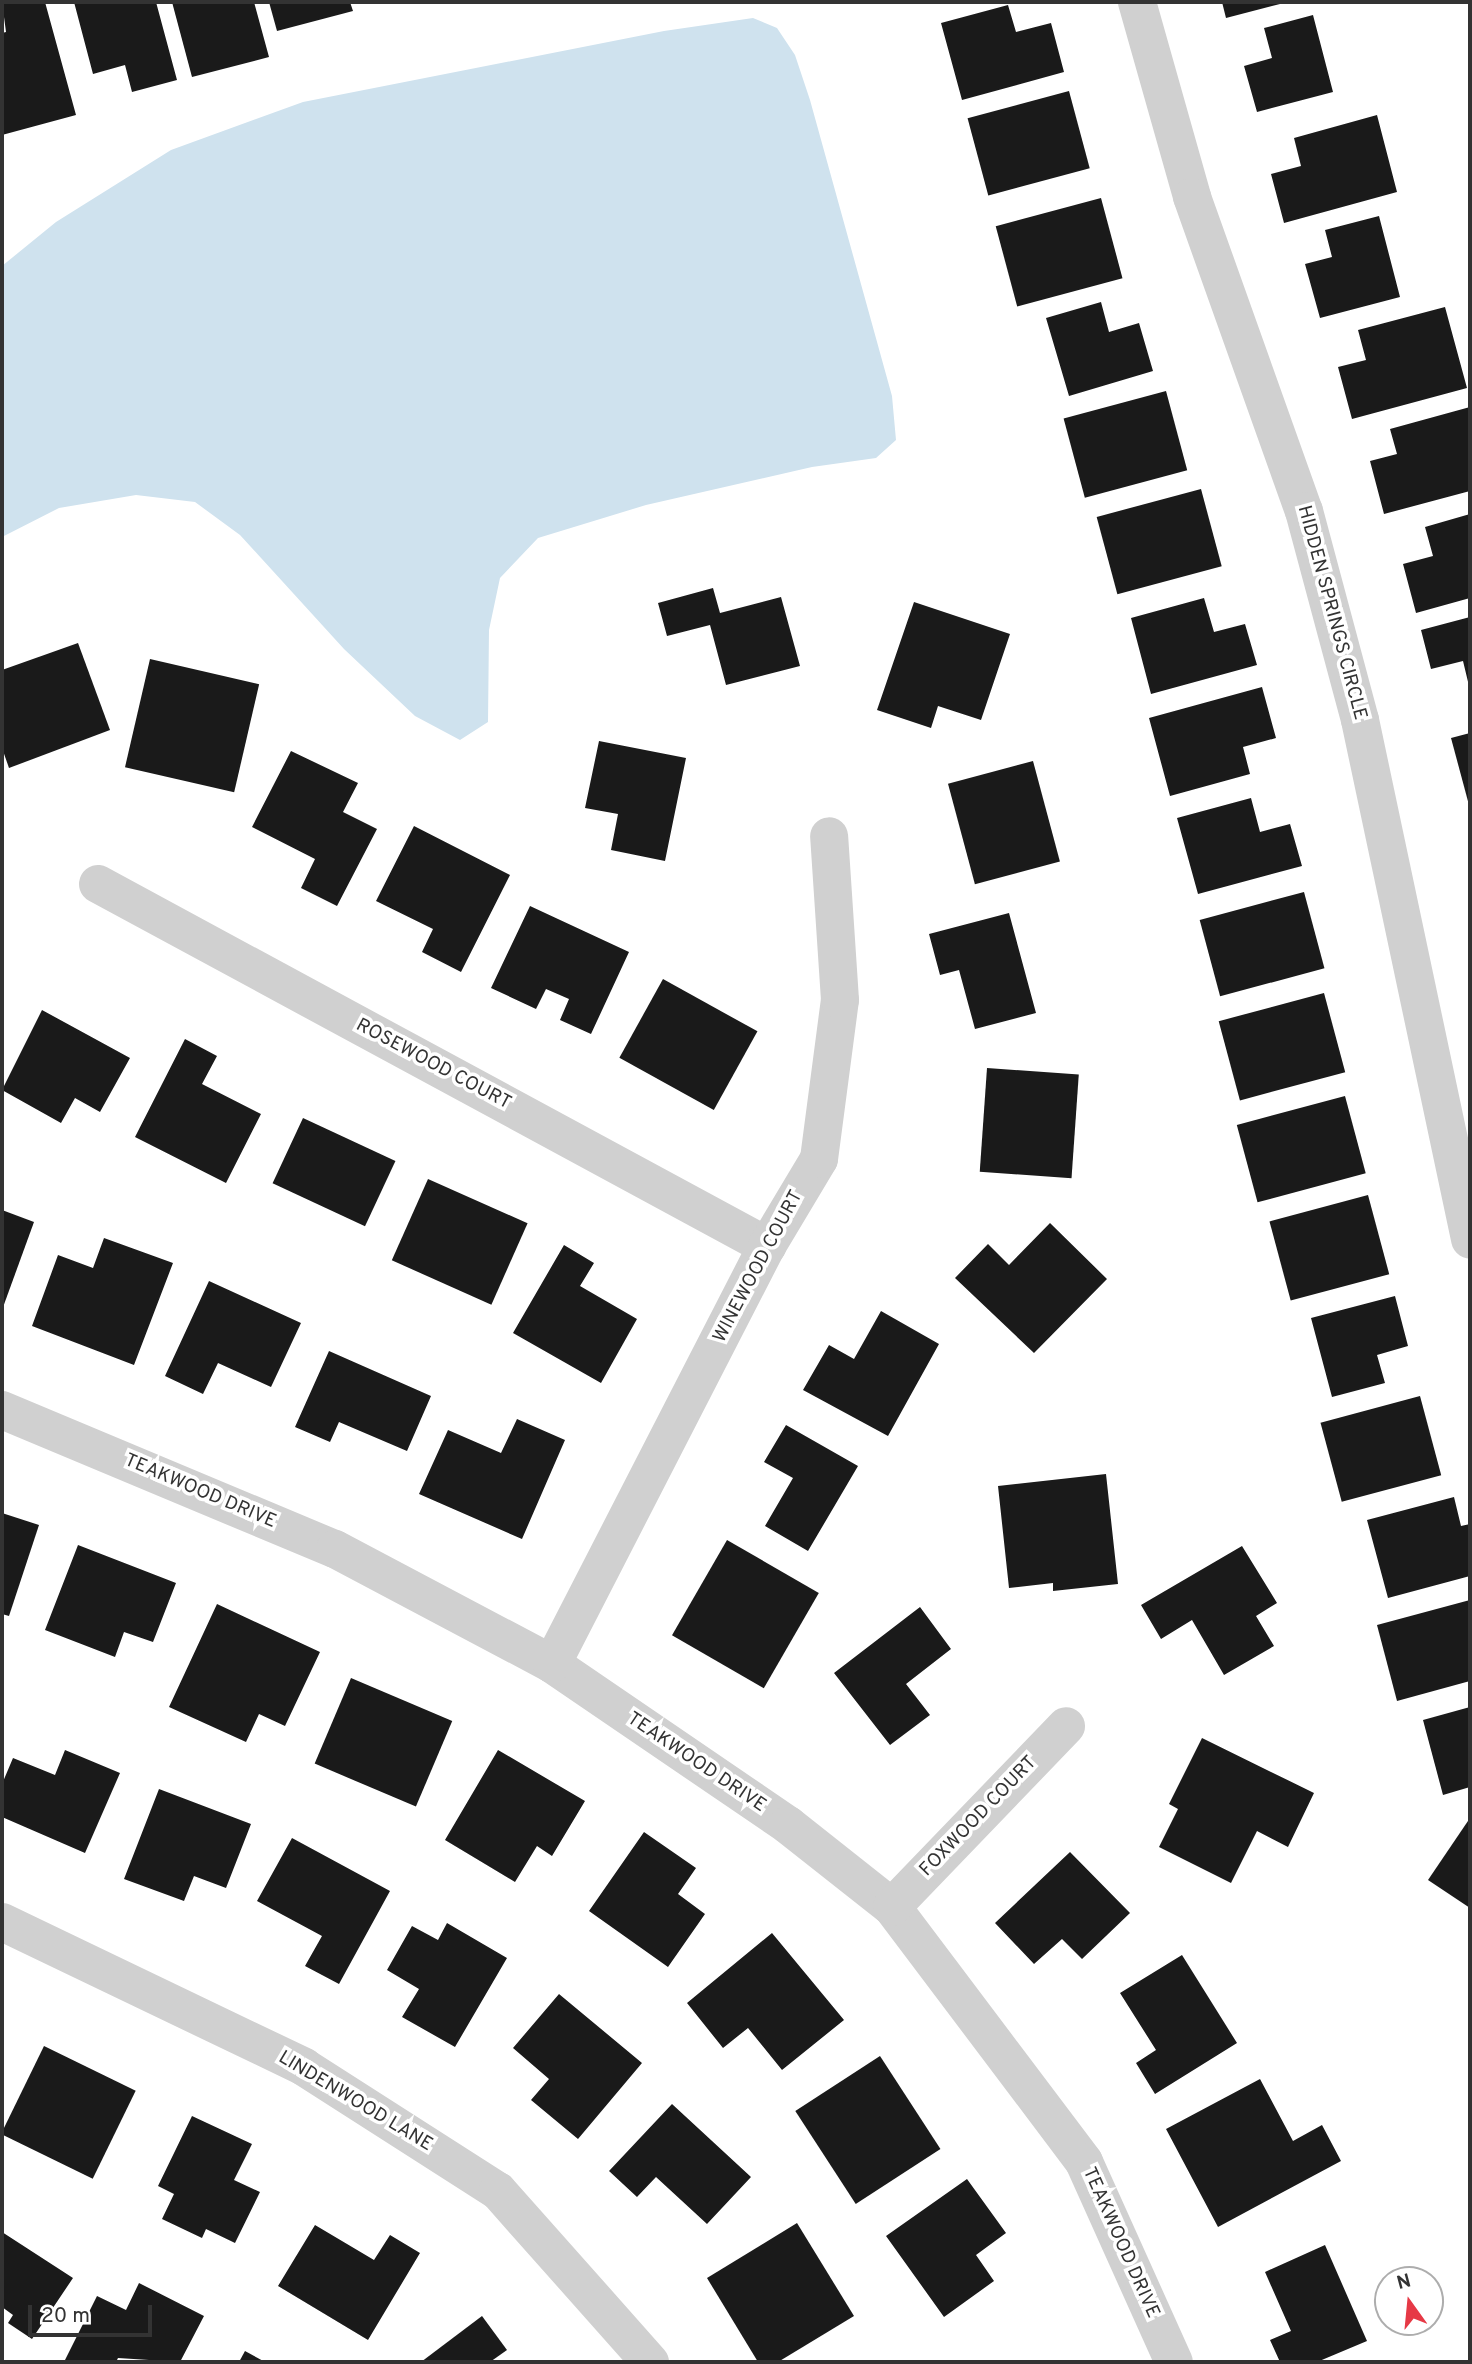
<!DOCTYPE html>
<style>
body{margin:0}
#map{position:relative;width:1472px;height:2364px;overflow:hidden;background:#fff;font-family:Overpass,sans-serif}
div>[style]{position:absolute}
.water>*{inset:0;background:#cfe2ee}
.building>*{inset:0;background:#1a1a1a;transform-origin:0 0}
.minor>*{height:38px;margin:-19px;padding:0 19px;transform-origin:19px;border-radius:19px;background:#d0d0d0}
span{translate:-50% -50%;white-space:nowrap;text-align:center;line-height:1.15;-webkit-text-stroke:7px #fff;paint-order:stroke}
.street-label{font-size:19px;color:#333}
.frame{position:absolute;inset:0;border:4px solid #333;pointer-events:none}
.north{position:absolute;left:1374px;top:2266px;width:70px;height:70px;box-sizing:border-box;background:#fff;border:2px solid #adadad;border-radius:50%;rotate:345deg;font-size:19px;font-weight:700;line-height:28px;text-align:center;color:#333}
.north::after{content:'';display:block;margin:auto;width:24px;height:32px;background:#e63946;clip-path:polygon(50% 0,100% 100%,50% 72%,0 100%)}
.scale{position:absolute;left:28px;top:2305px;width:124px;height:32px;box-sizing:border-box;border:4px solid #333;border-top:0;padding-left:9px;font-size:21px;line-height:24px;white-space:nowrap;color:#333;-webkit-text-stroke:5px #fff;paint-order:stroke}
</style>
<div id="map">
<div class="water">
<i style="clip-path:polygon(753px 18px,777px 28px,795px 55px,810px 100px,892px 396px,896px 440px,876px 458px,812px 467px,646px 505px,538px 538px,500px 578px,489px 630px,488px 722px,460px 740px,415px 716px,344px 649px,240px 535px,195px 502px,136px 495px,59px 508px,2px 537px,2px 266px,56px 222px,171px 150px,303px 102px,664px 31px)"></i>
</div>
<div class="building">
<i style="clip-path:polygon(2px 2px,45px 2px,76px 115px,2px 135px,2px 33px,6px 32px)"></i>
<i style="clip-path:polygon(74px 2px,156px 2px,177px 80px,132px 92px,125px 65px,93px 74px)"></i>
<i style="clip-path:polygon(172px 2px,254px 2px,269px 57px,192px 77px)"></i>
<i style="clip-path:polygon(269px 2px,350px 2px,353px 11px,277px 31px)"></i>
<i style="clip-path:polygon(1222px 2px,1284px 2px,1284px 3px,1226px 18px)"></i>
<i style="clip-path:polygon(1008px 5px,1016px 32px,1051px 23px,1064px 72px,962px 100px,941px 23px)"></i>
<i style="clip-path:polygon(1313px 15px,1333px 92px,1257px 112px,1244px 66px,1272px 58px,1264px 28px)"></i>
<i style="left:1069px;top:91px;width:80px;height:105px;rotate:75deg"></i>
<i style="clip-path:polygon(1377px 115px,1397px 192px,1284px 223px,1271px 174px,1301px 166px,1294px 138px)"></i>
<i style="left:1101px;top:198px;width:83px;height:109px;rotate:75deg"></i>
<i style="clip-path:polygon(1379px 216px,1400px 297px,1320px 318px,1305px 264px,1332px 257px,1325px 230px)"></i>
<i style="clip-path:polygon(1101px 302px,1109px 332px,1139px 323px,1153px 371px,1069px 396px,1046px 318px)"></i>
<i style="clip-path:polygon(1445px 307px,1467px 388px,1352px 419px,1338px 367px,1366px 360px,1358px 330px)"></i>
<i style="left:1166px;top:391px;width:82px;height:106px;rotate:75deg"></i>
<i style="clip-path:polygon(1470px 407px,1470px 491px,1384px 514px,1370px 461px,1397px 454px,1390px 429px)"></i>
<i style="left:1201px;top:489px;width:80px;height:108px;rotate:75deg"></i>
<i style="clip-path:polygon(1470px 514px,1470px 598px,1416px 613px,1403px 564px,1433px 556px,1425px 527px)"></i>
<i style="clip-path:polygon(713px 588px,720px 613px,781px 597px,800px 666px,726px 685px,710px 625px,667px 636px,658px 603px)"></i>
<i style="clip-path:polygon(1204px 598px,1214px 632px,1245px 624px,1257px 665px,1151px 694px,1131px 618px)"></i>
<i style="clip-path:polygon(914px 602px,1010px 634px,981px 720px,938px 706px,931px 728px,877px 710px)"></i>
<i style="clip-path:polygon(1470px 617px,1470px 686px,1469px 686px,1463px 661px,1431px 669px,1421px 630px)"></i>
<i style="clip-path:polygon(78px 643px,110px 730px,9px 768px,2px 748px,2px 670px)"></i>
<i style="left:150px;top:659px;width:112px;height:111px;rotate:13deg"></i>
<i style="clip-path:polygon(1262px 687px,1276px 738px,1243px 747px,1250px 774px,1170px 796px,1149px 718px)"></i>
<i style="clip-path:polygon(1470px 733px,1470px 805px,1469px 805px,1451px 738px)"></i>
<i style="clip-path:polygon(599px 741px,686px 758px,665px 861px,611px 850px,618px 814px,585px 808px)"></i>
<i style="clip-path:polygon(291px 751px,358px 783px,343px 812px,377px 829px,337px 906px,301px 888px,315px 859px,252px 827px)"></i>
<i style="left:1033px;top:761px;width:104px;height:88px;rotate:75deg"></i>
<i style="clip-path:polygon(1251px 798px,1260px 832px,1290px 824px,1302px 866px,1198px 894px,1177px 818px)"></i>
<i style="clip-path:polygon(414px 826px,510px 875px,461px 972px,422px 952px,433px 929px,376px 901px)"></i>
<i style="left:1304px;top:892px;width:79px;height:108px;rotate:75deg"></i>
<i style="clip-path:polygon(530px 906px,629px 952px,591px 1034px,560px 1020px,569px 999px,546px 989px,536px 1009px,491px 988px)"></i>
<i style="clip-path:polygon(1009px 913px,1036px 1013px,975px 1029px,959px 970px,940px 975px,929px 934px)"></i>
<i style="left:663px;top:979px;width:108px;height:90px;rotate:29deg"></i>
<i style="left:1324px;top:993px;width:82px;height:109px;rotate:75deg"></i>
<i style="clip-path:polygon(42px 1010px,130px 1058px,100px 1112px,75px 1098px,61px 1123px,2px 1090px)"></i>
<i style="clip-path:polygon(185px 1039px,217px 1056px,202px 1084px,261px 1114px,226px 1183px,135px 1137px)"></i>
<i style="left:987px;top:1068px;width:92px;height:104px;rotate:4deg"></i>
<i style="left:1345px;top:1096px;width:80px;height:112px;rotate:75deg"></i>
<i style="left:303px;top:1118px;width:102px;height:72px;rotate:25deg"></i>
<i style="left:428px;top:1179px;width:109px;height:89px;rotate:24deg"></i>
<i style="left:1368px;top:1195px;width:82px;height:102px;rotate:75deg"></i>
<i style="clip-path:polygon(2px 1210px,34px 1222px,2px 1310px)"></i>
<i style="clip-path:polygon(1050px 1223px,1107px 1279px,1034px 1353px,955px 1278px,988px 1244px,1009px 1265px)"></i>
<i style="clip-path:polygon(104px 1238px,173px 1263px,134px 1365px,32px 1326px,58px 1255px,93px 1268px)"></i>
<i style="clip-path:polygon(564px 1245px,594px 1263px,580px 1286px,637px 1319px,601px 1383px,513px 1333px)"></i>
<i style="clip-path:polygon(209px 1281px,301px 1323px,271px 1387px,218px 1363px,203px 1394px,165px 1376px)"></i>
<i style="clip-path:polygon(1395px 1296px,1408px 1346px,1377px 1355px,1385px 1383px,1332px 1397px,1311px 1318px)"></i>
<i style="clip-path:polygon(881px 1311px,939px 1344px,888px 1436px,803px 1390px,829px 1345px,854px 1359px)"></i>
<i style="clip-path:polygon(329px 1351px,431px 1396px,407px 1451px,339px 1422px,330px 1442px,295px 1427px)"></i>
<i style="left:1420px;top:1396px;width:82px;height:103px;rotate:75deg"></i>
<i style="clip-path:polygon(517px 1419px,565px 1440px,522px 1539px,419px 1494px,448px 1430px,501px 1453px)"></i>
<i style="clip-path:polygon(786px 1425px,858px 1466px,808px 1551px,765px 1526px,793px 1478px,764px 1462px)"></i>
<i style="clip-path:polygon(1106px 1474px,1118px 1584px,1053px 1591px,1053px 1583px,1009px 1588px,998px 1486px)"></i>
<i style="clip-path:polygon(1454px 1497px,1461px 1526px,1470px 1524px,1470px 1576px,1388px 1598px,1367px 1520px)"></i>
<i style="clip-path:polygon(2px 1513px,39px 1525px,9px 1616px,2px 1614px)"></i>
<i style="left:727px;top:1540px;width:106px;height:110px;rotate:30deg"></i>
<i style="clip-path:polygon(78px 1545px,176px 1583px,153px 1642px,124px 1632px,115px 1657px,45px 1630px)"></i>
<i style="clip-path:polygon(1242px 1546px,1277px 1603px,1256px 1616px,1274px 1646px,1224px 1675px,1192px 1620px,1161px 1639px,1141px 1605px)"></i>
<i style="clip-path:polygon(1470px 1600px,1470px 1681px,1397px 1701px,1377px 1625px)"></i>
<i style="clip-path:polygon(217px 1604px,320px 1652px,285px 1726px,259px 1714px,246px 1742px,169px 1707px)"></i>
<i style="clip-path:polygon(920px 1607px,951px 1649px,906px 1684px,930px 1715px,890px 1745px,834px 1673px)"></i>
<i style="left:351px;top:1678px;width:110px;height:93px;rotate:23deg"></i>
<i style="clip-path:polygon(1470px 1707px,1470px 1787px,1443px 1795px,1423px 1720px)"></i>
<i style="clip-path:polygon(1202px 1738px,1314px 1793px,1288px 1847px,1257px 1831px,1231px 1883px,1159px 1847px,1178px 1809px,1169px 1804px)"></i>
<i style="clip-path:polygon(65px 1750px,120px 1773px,85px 1853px,2px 1817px,2px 1784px,13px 1758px,55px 1775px)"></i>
<i style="clip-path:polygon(498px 1750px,585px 1801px,552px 1856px,537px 1846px,515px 1882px,445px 1840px)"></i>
<i style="clip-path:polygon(159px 1789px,251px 1824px,226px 1888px,194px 1876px,184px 1901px,124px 1879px)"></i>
<i style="clip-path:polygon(1470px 1818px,1470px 1908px,1428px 1880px)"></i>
<i style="clip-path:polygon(644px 1832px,696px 1868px,678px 1894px,705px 1914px,668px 1967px,589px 1911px)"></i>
<i style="clip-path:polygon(292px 1838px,390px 1891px,339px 1984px,305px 1966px,322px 1936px,257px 1901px)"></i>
<i style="clip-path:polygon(1070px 1852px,1130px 1913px,1082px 1959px,1062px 1939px,1034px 1964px,995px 1923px)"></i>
<i style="clip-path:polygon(447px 1923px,507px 1958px,455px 2047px,402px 2017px,419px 1989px,387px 1970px,412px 1926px,438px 1940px)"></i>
<i style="clip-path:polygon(772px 1933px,844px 2020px,782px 2070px,748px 2028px,723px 2048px,687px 2003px)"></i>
<i style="clip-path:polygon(1182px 1955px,1237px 2043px,1155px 2094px,1136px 2063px,1156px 2050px,1120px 1993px)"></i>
<i style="clip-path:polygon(559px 1994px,642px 2063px,578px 2139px,531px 2100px,549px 2079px,513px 2048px)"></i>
<i style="left:44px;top:2046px;width:102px;height:98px;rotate:26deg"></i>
<i style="left:880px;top:2056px;width:111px;height:101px;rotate:57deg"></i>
<i style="clip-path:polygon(1260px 2079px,1293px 2141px,1322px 2125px,1341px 2161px,1218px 2227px,1166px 2129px)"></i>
<i style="clip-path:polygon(672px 2104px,751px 2177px,707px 2224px,656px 2177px,637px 2197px,609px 2171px)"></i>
<i style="clip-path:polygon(192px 2116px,252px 2144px,234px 2180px,260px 2192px,235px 2243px,206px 2229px,202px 2238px,162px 2219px,174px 2194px,158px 2186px)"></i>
<i style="clip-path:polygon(967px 2179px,1006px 2233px,976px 2255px,994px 2281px,944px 2317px,886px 2236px)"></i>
<i style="clip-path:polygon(797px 2223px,854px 2316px,778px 2362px,758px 2362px,707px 2278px)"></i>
<i style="clip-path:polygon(315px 2225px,374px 2260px,390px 2235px,420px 2253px,368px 2340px,278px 2286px)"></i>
<i style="clip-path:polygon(2px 2232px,73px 2278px,32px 2339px,8px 2323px,13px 2315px,2px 2307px)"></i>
<i style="clip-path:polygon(1325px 2245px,1367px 2341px,1317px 2362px,1280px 2362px,1270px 2340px,1291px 2331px,1265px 2272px)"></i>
<i style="clip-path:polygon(139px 2283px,204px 2316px,180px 2362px,118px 2358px,116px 2362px,64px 2362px,97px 2296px,126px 2310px)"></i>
<i style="clip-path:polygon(482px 2316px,507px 2350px,490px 2362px,421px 2362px)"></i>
<i style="clip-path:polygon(245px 2351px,265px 2362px,239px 2362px)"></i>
</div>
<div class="minor">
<i style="left:1137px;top:2px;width:203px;rotate:74.2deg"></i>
<i style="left:1192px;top:197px;width:333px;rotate:70.4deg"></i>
<i style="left:1304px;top:511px;width:216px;rotate:75deg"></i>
<i style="left:1360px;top:720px;width:531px;rotate:78.03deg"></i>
<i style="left:98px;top:884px;width:761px;rotate:28.42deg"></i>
<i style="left:2px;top:1410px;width:361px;rotate:22.7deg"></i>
<i style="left:335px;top:1549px;width:246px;rotate:27.9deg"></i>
<i style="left:552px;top:1664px;width:286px;rotate:34.3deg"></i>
<i style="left:788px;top:1825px;width:132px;rotate:38.3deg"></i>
<i style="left:892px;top:1907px;width:319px;rotate:53deg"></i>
<i style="left:1084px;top:2162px;width:219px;rotate:65.8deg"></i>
<i style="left:552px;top:1664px;width:470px;rotate:-62.8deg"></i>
<i style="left:767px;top:1246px;width:101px;rotate:-59.1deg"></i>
<i style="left:819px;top:1159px;width:160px;rotate:-82.5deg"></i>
<i style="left:840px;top:1000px;width:164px;rotate:-93.8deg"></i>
<i style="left:892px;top:1907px;width:251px;rotate:-46.1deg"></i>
<i style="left:2px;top:1922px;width:335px;rotate:25.6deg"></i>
<i style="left:304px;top:2067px;width:230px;rotate:32.6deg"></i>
<i style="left:498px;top:2191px;width:229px;rotate:48.4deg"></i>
</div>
<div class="street-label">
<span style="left:1331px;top:613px;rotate:75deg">HIDDEN SPRINGS CIRCLE</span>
<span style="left:433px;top:1065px;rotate:28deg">ROSEWOOD COURT</span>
<span style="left:759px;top:1267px;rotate:-62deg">WINEWOOD COURT</span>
<span style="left:200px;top:1492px;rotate:23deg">TEAKWOOD DRIVE</span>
<span style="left:696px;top:1763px;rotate:34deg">TEAKWOOD DRIVE</span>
<span style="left:979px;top:1817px;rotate:-46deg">FOXWOOD COURT</span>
<span style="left:355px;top:2102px;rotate:31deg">LINDENWOOD LANE</span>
<span style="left:1120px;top:2243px;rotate:66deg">TEAKWOOD DRIVE</span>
</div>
<div class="frame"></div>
<div class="north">N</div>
<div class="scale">20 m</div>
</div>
